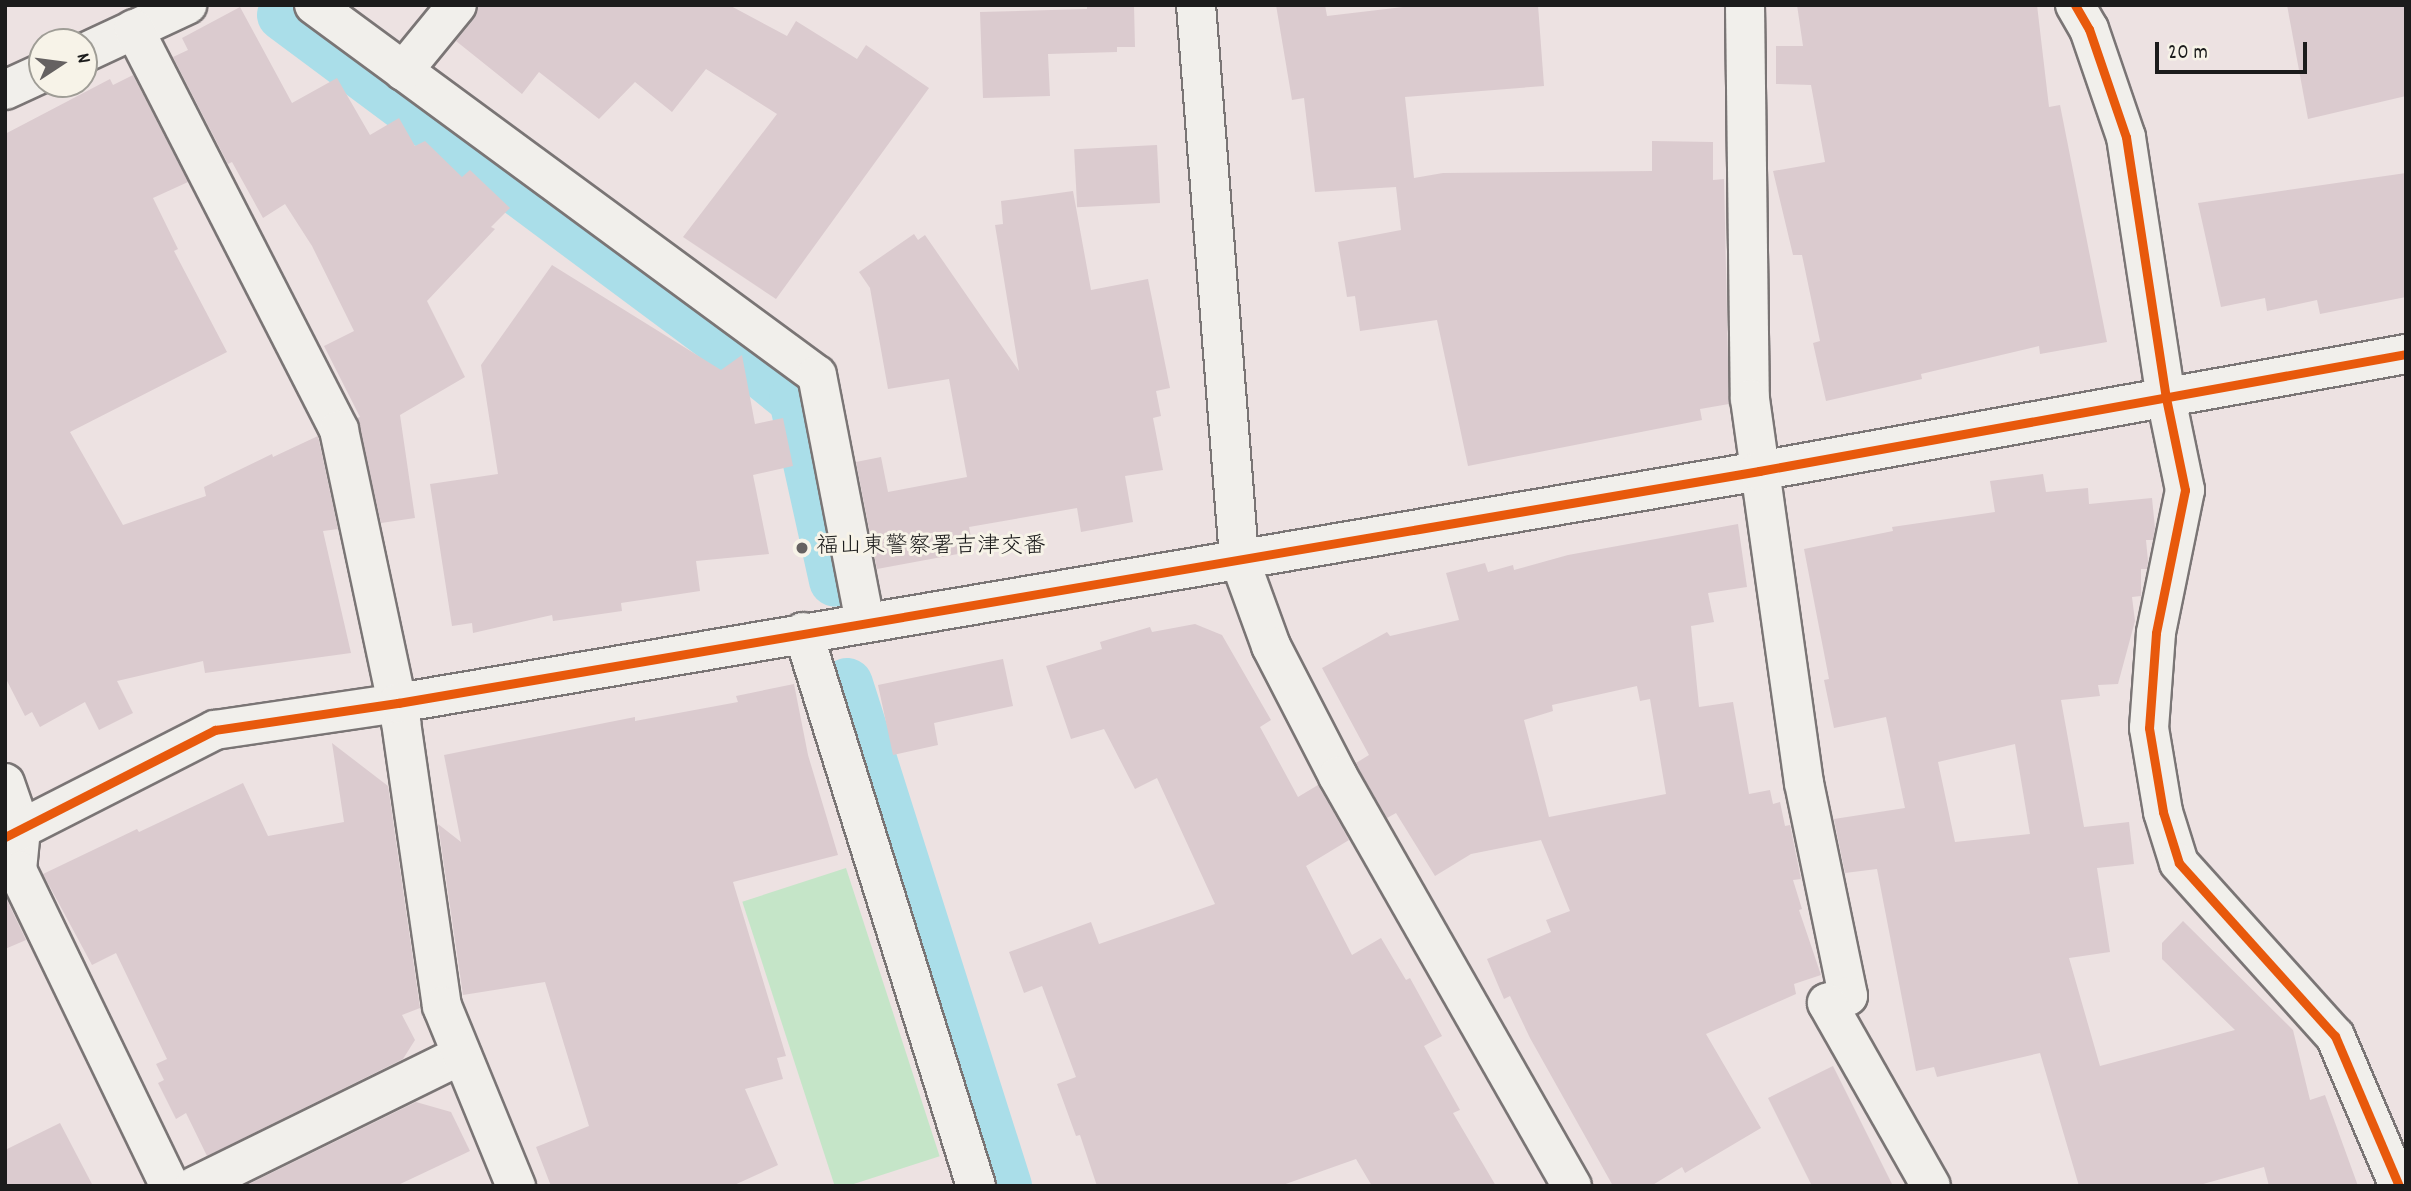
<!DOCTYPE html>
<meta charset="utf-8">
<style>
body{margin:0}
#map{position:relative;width:2411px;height:1191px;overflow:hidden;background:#ede2e2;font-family:Dekko,"Klee One",sans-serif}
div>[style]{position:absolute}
.green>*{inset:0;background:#c5e5c8;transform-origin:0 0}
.canal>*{height:52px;margin:-26px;padding:0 26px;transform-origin:26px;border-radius:26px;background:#aadee9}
.building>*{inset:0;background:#dbcbcf;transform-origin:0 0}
.roads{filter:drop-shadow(2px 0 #7a7575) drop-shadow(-2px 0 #7a7575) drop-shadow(0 2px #7a7575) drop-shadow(0 -2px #7a7575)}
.street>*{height:38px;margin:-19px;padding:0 19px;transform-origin:19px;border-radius:19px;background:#f1efeb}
.secondary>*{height:38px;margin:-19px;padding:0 19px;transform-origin:19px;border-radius:19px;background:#f1efeb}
.cycleway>*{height:9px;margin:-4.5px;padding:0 4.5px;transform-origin:4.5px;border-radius:4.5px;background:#e8590c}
.dots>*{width:19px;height:19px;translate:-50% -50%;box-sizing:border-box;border:4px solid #f7f3e8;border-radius:50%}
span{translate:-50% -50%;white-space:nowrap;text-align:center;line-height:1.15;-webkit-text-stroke:6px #f7f3e8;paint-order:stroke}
.poi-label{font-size:23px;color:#1c1c1c}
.left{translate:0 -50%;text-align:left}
.frame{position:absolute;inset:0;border:7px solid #1c1c1c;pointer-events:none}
.north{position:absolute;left:28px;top:28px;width:70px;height:70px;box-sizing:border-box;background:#f7f3e8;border:2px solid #9f9d96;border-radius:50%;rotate:77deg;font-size:19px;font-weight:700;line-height:28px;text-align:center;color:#1c1c1c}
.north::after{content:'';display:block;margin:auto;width:24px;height:32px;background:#656161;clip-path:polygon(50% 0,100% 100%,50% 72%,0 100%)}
.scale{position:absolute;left:2155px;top:42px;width:152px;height:32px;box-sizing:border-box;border:4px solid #1c1c1c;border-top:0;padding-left:9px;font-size:21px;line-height:24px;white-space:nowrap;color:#1c1c1c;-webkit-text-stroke:5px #f7f3e8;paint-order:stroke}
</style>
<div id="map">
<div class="green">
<i style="left:846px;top:868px;width:303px;height:109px;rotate:72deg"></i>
</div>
<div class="canal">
<i style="left:283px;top:15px;width:565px;rotate:36.65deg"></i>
<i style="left:736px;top:352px;width:76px;rotate:39.1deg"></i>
<i style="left:795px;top:400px;width:185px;rotate:77.5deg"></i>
<i style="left:847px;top:684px;width:527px;rotate:72.43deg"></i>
</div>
<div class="building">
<i style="clip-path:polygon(478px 5px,729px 5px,787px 36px,796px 21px,857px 59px,866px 45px,929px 88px,776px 299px,683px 237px,777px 114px,706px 69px,672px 112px,635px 82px,599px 119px,539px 72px,522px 94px,456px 41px,474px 19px)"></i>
<i style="clip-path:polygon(1087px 5px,1134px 5px,1135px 47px,1117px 47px,1117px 52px,1048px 54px,1050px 96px,983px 98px,980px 12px,1087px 9px)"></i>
<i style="clip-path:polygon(1276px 5px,1325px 5px,1327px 16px,1420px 5px,1538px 5px,1544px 86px,1405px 97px,1414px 178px,1443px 173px,1652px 171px,1652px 141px,1713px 142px,1713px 180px,1724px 179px,1729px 404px,1700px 409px,1702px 420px,1468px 466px,1437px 320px,1360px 331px,1355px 296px,1347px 297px,1338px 242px,1401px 230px,1396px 187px,1315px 192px,1304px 98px,1292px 100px)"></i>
<i style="clip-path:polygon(1797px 5px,2037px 5px,2049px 107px,2060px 105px,2107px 342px,2040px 354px,2039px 346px,1921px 374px,1922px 379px,1826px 401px,1813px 343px,1820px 341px,1802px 255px,1793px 255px,1773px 171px,1825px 162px,1811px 85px,1776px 84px,1776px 46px,1803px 46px)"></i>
<i style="clip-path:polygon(2287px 5px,2406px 5px,2406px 96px,2308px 119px)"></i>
<i style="clip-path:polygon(240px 7px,292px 103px,337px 78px,370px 135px,399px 118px,415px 146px,425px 141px,462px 177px,470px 170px,510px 208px,491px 227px,495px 229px,427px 301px,465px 377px,400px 415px,415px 518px,381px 523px,357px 418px,360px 417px,324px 346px,354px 331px,312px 246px,285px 204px,263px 218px,232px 162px,228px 164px,173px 57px,188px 50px,182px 38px)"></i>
<i style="clip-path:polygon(133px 75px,188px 182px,153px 198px,178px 249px,174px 251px,227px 352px,70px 432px,123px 525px,206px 496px,204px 487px,272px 454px,273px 457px,318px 436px,338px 529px,323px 531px,351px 653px,205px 673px,203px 661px,117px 681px,133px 713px,99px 730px,85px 702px,40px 727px,32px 712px,25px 716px,5px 677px,5px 134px,110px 79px,113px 85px)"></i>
<i style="left:1157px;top:145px;width:58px;height:83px;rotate:87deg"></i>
<i style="clip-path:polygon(2406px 173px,2406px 297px,2320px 314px,2317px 300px,2267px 311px,2265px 298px,2221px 307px,2198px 203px)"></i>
<i style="clip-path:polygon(1073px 191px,1091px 290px,1148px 279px,1170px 388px,1156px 391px,1161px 416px,1153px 418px,1163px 470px,1125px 476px,1133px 522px,1081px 532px,1077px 508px,969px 527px,974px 551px,877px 569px,856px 462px,881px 457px,888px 492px,967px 477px,949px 379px,888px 389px,870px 288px,859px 272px,914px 234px,918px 240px,925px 235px,1019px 371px,995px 225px,1003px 224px,1001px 201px)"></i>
<i style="clip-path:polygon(552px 265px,721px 370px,742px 355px,755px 424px,783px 418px,793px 466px,753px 475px,769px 554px,696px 561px,700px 591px,621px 603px,622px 611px,553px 621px,552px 615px,473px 633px,472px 623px,452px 626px,430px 484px,498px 474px,481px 365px)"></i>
<i style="clip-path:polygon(evenodd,2043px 474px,2046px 492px,2088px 488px,2089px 504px,2152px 498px,2155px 528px,2153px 540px,2146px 540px,2148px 561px,2147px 569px,2141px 569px,2141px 596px,2132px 597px,2135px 621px,2118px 684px,2098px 685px,2100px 696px,2061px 700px,2084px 827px,2129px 822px,2134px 864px,2097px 868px,2110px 952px,2069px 958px,2100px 1066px,2235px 1030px,2162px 959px,2162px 943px,2183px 921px,2293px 1030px,2310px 1100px,2325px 1095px,2358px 1186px,2269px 1186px,2264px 1167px,2196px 1186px,2079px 1186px,2040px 1053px,1937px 1077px,1934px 1067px,1916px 1071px,1877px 869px,1845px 873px,1834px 819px,1905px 808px,1886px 717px,1834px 728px,1824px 680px,1829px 679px,1804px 549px,1893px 531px,1892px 527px,1995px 512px,1990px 481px,2043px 474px,2015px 744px,2030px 834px,1955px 842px,1938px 762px,2015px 744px)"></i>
<i style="clip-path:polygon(evenodd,1738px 524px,1747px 587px,1708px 593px,1714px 622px,1691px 626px,1699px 707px,1733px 702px,1749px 794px,1770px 790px,1773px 804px,1780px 802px,1785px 826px,1790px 825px,1801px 879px,1793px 880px,1802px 909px,1799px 910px,1821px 975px,1794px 984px,1796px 994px,1706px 1034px,1761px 1128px,1685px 1173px,1682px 1167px,1651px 1186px,1613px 1186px,1530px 1038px,1510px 996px,1504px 999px,1487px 959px,1551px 932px,1546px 920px,1570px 911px,1541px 840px,1471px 854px,1435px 876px,1396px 813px,1387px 818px,1357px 766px,1356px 763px,1369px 755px,1322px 668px,1387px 632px,1390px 636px,1459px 620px,1446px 573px,1485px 563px,1488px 572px,1513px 565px,1514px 570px,1568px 555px,1738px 524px,1637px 686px,1640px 701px,1650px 699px,1666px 794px,1549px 817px,1524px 720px,1553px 711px,1552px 705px,1637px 686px)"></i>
<i style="clip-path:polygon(1195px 624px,1222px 635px,1271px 720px,1260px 727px,1298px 797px,1318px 785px,1349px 840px,1306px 866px,1352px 955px,1381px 938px,1406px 980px,1410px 978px,1442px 1036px,1424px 1046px,1460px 1110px,1453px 1113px,1496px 1186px,1372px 1186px,1356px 1159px,1280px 1186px,1097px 1186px,1080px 1135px,1076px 1136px,1057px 1084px,1076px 1077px,1042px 986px,1024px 993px,1009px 952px,1091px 922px,1099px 944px,1215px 904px,1157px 778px,1135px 789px,1104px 729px,1071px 739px,1046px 666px,1102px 649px,1100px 642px,1150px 627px,1152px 632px)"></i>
<i style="clip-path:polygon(1003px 659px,1013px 706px,934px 723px,938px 745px,893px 755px,878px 685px)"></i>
<i style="clip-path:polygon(794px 684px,808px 755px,838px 855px,733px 882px,786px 1056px,777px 1058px,783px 1079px,745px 1089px,778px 1165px,732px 1186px,551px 1186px,536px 1147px,589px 1126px,545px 982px,463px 995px,438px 824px,461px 842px,444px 755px,635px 717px,635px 721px,738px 702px,736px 696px)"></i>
<i style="clip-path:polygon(332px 743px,388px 786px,420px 1008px,402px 1015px,415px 1040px,403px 1059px,207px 1156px,186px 1113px,176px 1119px,158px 1083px,164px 1080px,156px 1064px,167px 1059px,116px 953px,92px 965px,43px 874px,137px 829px,139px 832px,243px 783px,268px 836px,344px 822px)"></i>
<i style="clip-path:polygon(5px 896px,26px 940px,5px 949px)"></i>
<i style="clip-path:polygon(1833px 1066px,1893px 1186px,1812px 1186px,1768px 1098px)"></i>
<i style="clip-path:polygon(416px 1102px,451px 1112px,470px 1151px,396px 1186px,245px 1186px)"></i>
<i style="clip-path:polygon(60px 1123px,93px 1186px,5px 1186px,5px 1150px)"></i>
</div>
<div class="roads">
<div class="street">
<i style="left:314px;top:5px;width:624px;rotate:36.34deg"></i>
<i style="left:817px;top:375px;width:252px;rotate:79deg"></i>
<i style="left:1745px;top:5px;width:394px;rotate:89.3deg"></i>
<i style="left:1750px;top:399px;width:388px;rotate:82deg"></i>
<i style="left:1804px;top:783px;width:217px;rotate:78.3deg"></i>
<i style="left:1848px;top:996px;width:22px;rotate:162deg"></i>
<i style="left:1827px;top:1003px;width:210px;rotate:60.4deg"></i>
<i style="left:2075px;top:5px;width:28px;rotate:60deg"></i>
<i style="left:2089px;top:29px;width:114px;rotate:71.1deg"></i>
<i style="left:2126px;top:137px;width:264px;rotate:81.3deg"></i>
<i style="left:2166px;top:398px;width:94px;rotate:78.3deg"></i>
<i style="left:2185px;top:490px;width:146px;rotate:101.5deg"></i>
<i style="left:2156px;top:633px;width:95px;rotate:94.2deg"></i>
<i style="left:2149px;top:728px;width:85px;rotate:80.5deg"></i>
<i style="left:2163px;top:812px;width:53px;rotate:72.6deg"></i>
<i style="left:2179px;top:863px;width:233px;rotate:48deg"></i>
<i style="left:2335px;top:1036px;width:163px;rotate:66.9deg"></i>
<i style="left:84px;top:53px;width:114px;rotate:-25deg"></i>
<i style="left:403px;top:71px;width:85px;rotate:-50.7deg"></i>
<i style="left:5px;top:90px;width:41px;rotate:-24.7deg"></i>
<i style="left:1239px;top:558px;width:94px;rotate:70deg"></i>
<i style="left:1271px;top:646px;width:146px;rotate:62.7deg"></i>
<i style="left:1338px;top:776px;width:472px;rotate:60.3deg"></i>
<i style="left:803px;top:632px;width:580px;rotate:72.66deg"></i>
<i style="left:5px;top:783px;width:49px;rotate:70.8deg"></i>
<i style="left:21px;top:829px;width:41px;rotate:95.6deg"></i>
<i style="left:17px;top:870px;width:351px;rotate:64.2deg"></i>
<i style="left:195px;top:1186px;width:297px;rotate:-26.2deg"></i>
</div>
<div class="secondary">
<i style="left:1196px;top:5px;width:555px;rotate:85.55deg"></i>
<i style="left:134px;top:29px;width:450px;rotate:62.9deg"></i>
<i style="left:339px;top:430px;width:299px;rotate:78deg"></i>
<i style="left:401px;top:722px;width:287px;rotate:81.8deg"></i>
<i style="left:442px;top:1006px;width:195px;rotate:67.7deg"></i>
<i style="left:5px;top:837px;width:236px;rotate:-27deg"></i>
<i style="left:215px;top:730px;width:185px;rotate:-8.4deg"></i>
<i style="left:398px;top:703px;width:1381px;rotate:-9.67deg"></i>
<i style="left:1759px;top:471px;width:657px;rotate:-10.25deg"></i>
</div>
</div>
<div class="cycleway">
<i style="left:2075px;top:5px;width:28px;rotate:60deg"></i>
<i style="left:2089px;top:29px;width:114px;rotate:71.1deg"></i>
<i style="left:2126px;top:137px;width:264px;rotate:81.3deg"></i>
<i style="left:2166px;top:398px;width:94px;rotate:78.3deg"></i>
<i style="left:2185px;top:490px;width:146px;rotate:101.5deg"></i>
<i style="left:2156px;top:633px;width:95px;rotate:94.2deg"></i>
<i style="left:2149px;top:728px;width:85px;rotate:80.5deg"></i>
<i style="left:2163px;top:812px;width:53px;rotate:72.6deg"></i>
<i style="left:2179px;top:863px;width:233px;rotate:48deg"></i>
<i style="left:2335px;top:1036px;width:163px;rotate:66.9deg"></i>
<i style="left:5px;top:837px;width:236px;rotate:-27deg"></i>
<i style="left:215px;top:730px;width:185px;rotate:-8.4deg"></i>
<i style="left:398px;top:703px;width:1381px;rotate:-9.67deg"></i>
<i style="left:1759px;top:471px;width:657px;rotate:-10.25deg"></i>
</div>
<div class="dots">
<i style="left:802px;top:548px;background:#656161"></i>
</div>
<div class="poi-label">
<span class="left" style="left:816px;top:548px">福山東警察署吉津交番</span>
</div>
<div class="frame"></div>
<div class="north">N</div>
<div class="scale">20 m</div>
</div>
